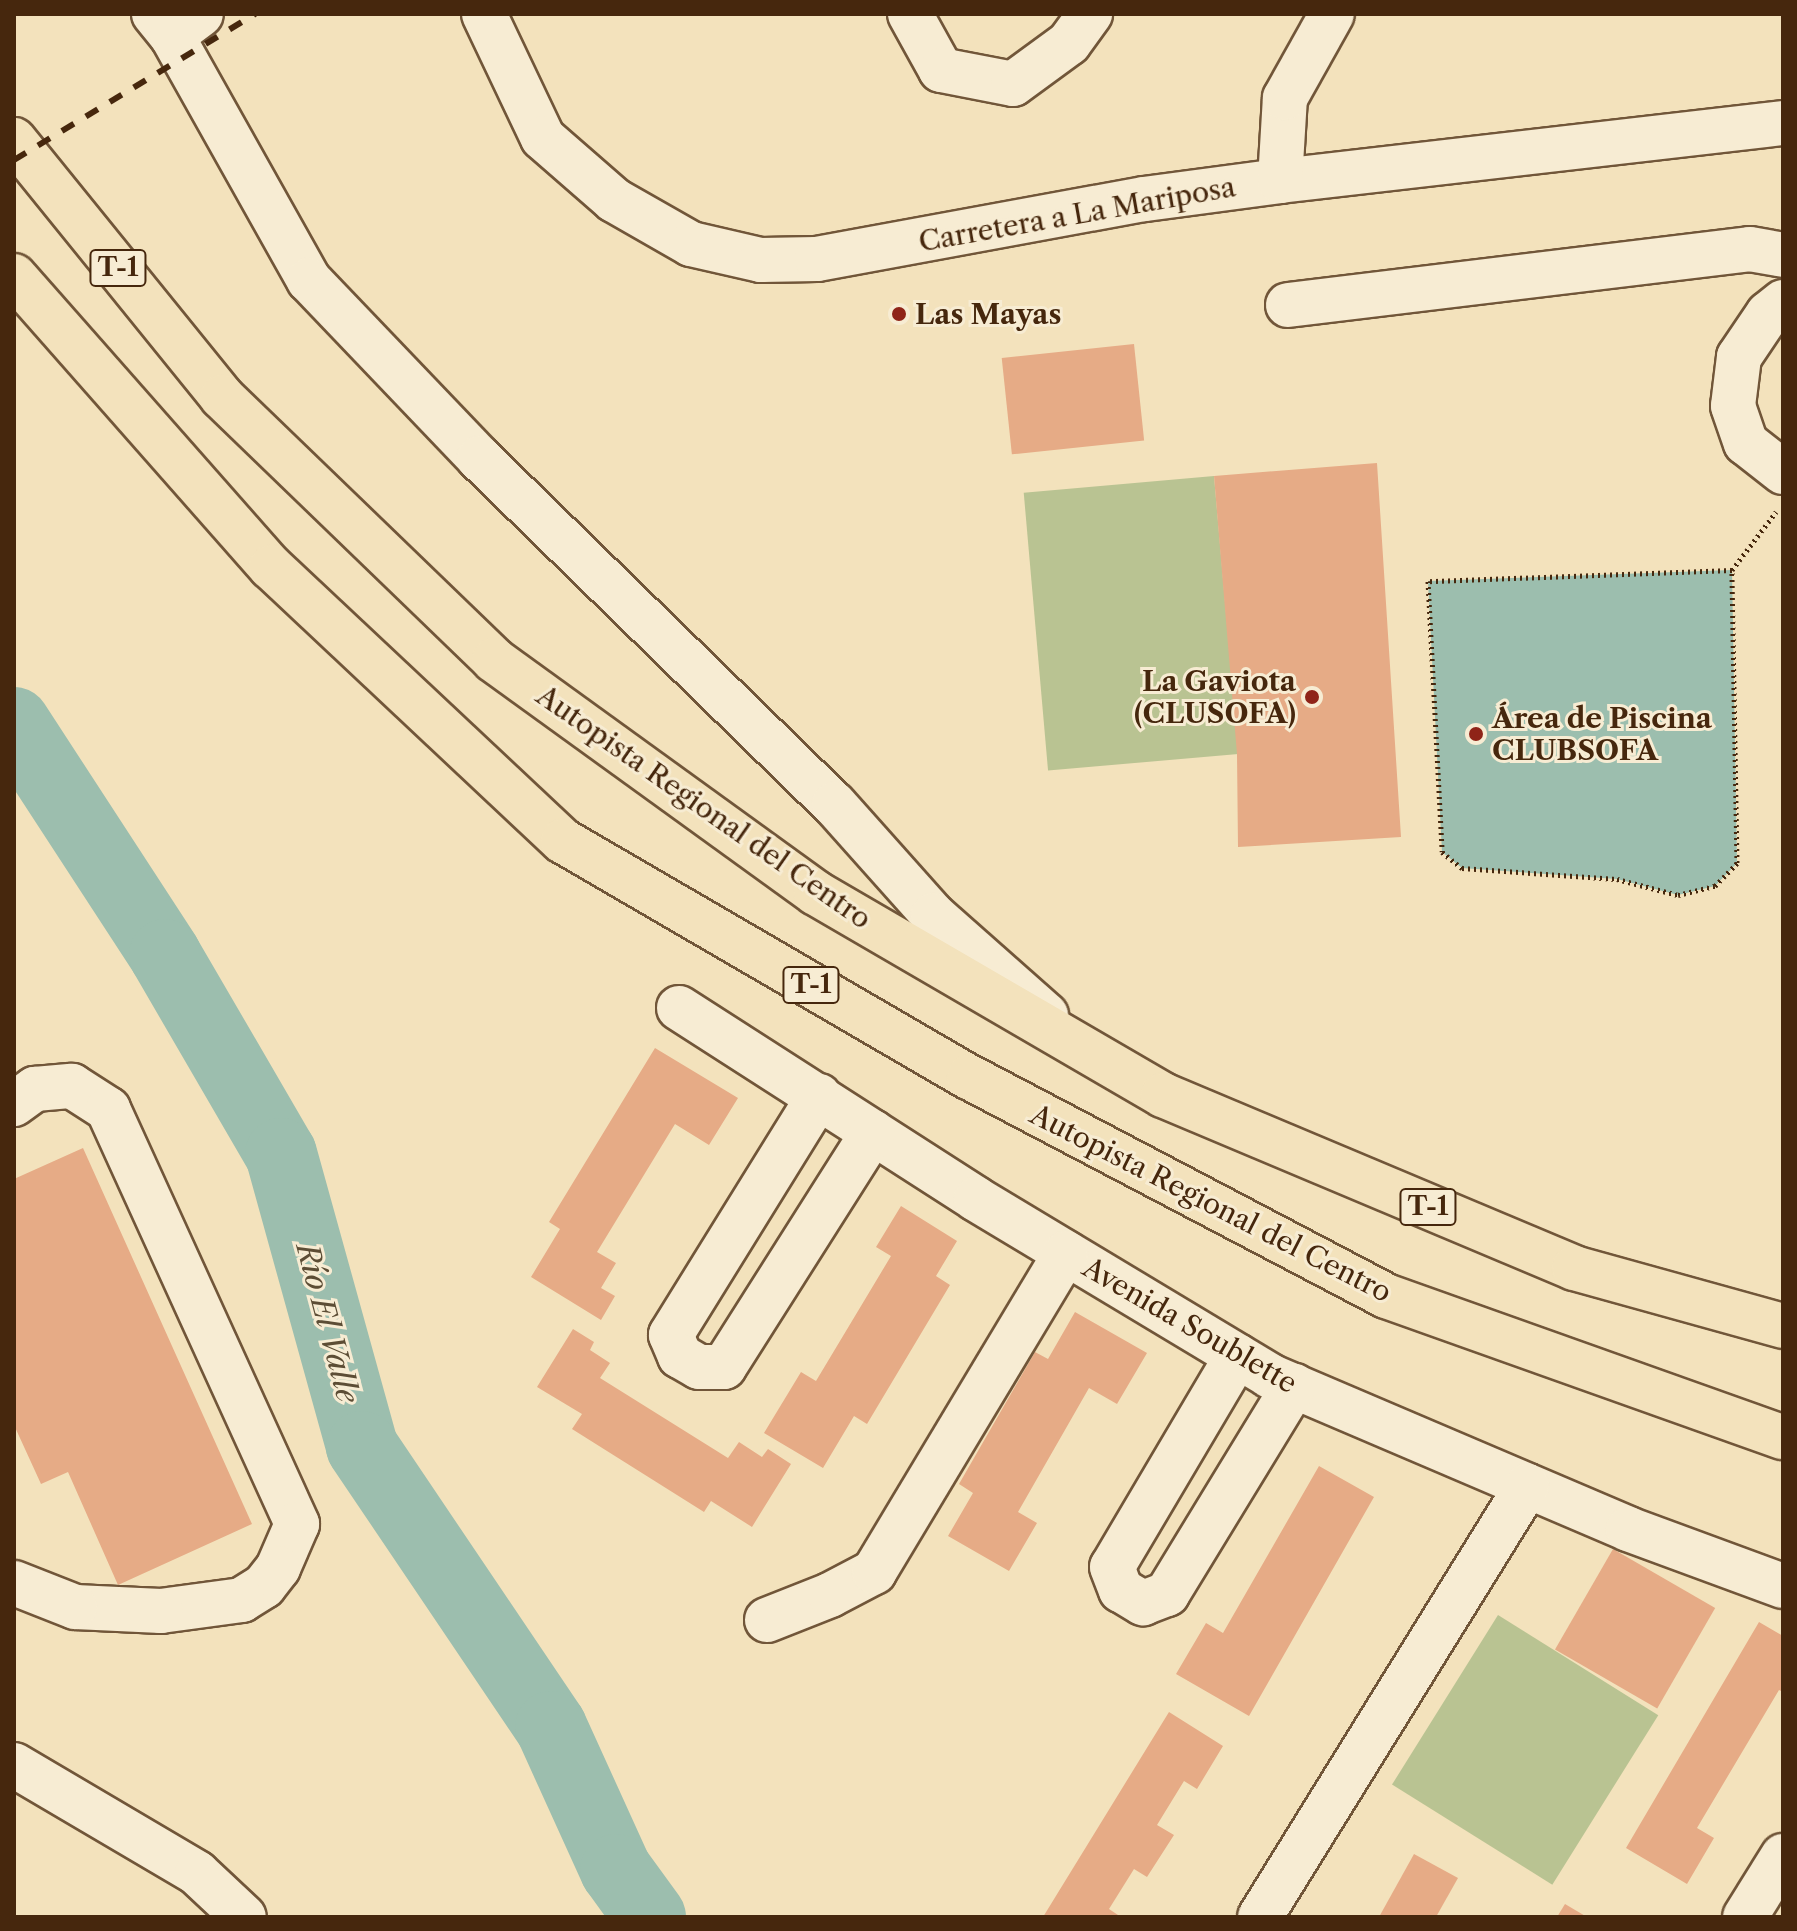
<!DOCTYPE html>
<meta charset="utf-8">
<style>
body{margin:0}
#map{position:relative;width:1797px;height:1931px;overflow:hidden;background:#f3e2bc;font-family:"Libre Caslon Text",serif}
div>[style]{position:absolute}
.green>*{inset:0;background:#b9c392;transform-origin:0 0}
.water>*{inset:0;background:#9cbeae}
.river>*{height:72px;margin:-36px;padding:0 36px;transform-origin:36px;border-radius:36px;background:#9cbeae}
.building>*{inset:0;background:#e6ab86;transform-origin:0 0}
.path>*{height:5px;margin-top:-2.5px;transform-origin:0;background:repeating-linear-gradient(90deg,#46270d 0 2px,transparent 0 6px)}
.roads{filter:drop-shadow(2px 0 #715639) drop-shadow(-2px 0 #715639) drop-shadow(0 2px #715639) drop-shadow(0 -2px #715639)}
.minor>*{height:44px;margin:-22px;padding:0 22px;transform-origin:22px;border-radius:22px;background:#f7ecd3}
.highway>*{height:44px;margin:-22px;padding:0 22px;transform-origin:22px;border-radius:22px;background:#f3e2bc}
.rail>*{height:6px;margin-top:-3px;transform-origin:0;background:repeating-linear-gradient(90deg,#46270d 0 14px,transparent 0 28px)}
.dots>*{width:22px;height:22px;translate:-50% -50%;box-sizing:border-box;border:4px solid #f7ecd3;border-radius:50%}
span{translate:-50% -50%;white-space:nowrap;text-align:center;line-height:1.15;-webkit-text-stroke:6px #f7ecd3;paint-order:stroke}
.shield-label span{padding:2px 6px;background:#f7ecd3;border:2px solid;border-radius:6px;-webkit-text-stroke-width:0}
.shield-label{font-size:26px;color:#46270d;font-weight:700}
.street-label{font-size:28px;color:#46270d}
.poi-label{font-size:28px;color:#46270d;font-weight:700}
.left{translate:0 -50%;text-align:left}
.right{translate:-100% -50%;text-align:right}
.water-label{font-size:30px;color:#5c4d35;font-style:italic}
.frame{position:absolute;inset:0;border:16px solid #46270d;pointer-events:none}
</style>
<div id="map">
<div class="green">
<i style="left:1214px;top:476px;width:279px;height:191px;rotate:85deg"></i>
<i style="left:1498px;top:1615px;width:189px;height:200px;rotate:32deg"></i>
</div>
<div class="water">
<i style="clip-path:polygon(1732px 570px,1737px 863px,1715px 886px,1678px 895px,1617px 879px,1462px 868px,1442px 852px,1428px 581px)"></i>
</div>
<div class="river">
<i style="left:14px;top:723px;width:277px;rotate:56.9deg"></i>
<i style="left:165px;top:955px;width:230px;rotate:59.8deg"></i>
<i style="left:281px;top:1154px;width:304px;rotate:74.5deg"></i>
<i style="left:362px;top:1447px;width:338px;rotate:56deg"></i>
<i style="left:551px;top:1727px;width:157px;rotate:65.6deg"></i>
<i style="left:616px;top:1870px;width:58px;rotate:54.1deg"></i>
</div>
<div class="building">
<i style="left:1134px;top:344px;width:97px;height:133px;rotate:84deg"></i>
<i style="clip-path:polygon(1377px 463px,1401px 837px,1238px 847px,1237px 754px,1214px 476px)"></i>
<i style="clip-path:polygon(655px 1048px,738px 1098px,709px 1145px,675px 1124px,597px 1252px,616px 1263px,601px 1288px,615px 1296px,601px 1320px,531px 1277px,560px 1229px,549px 1222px)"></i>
<i style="clip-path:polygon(83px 1148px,252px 1524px,118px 1585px,68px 1472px,41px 1484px,14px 1425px,14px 1179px)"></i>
<i style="clip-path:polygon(901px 1206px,957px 1241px,936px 1276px,950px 1285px,867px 1424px,854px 1416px,823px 1468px,764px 1433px,801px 1372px,816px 1381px,891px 1256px,876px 1247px)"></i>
<i style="clip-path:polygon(1075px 1312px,1147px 1353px,1117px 1404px,1089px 1388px,1018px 1512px,1037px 1523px,1009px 1571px,948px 1536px,973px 1493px,959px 1484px,1035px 1352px,1048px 1359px)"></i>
<i style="clip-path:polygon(573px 1329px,594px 1342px,590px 1350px,610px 1363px,600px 1378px,728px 1458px,739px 1442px,762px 1457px,768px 1449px,791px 1464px,752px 1527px,711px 1501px,704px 1512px,572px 1429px,582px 1414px,537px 1387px)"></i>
<i style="clip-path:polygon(1319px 1466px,1374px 1497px,1249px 1716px,1176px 1674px,1206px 1623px,1223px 1633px)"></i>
<i style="left:1613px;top:1549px;width:118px;height:116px;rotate:30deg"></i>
<i style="clip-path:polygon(1759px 1622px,1783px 1636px,1783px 1692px,1779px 1690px,1697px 1828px,1714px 1838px,1687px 1884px,1626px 1848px)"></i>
<i style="clip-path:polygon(1169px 1712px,1223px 1746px,1197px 1789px,1184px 1781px,1157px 1825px,1174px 1835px,1147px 1877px,1134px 1869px,1109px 1909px,1121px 1917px,1043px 1917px)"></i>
<i style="clip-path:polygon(1414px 1854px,1458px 1878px,1436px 1917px,1379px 1917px)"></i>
<i style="clip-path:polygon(1565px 1904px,1587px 1917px,1557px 1917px)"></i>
</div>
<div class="path">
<i style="left:1732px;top:570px;width:304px;rotate:177.9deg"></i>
<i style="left:1428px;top:581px;width:271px;rotate:87deg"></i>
<i style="left:1442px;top:852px;width:26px;rotate:39deg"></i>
<i style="left:1462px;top:868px;width:155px;rotate:4.1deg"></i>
<i style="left:1617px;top:879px;width:63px;rotate:14.7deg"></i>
<i style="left:1678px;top:895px;width:38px;rotate:-14deg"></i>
<i style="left:1715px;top:886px;width:32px;rotate:-46deg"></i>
<i style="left:1737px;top:863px;width:293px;rotate:-91deg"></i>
<i style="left:1732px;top:570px;width:73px;rotate:-52.8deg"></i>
</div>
<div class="roads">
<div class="minor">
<i style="left:154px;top:14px;width:28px;rotate:51deg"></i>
<i style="left:172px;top:36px;width:280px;rotate:60.7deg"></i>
<i style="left:309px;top:280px;width:246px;rotate:46.3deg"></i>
<i style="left:479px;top:458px;width:496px;rotate:44.3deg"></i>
<i style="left:834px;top:804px;width:149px;rotate:48.3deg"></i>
<i style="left:933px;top:915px;width:151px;rotate:41.5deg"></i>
<i style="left:484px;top:14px;width:137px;rotate:64.6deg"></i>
<i style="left:543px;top:138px;width:94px;rotate:41.1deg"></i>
<i style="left:614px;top:200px;width:89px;rotate:29.7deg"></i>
<i style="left:691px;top:244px;width:72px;rotate:12.9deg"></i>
<i style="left:761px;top:260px;width:56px;rotate:-1deg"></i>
<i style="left:817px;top:259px;width:333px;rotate:-10.4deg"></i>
<i style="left:1145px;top:199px;width:136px;rotate:-7.6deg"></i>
<i style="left:1280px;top:181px;width:506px;rotate:-6.58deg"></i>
<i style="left:910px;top:14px;width:64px;rotate:61deg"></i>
<i style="left:941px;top:70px;width:73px;rotate:11deg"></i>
<i style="left:1013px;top:84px;width:69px;rotate:-36.2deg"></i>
<i style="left:1069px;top:43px;width:36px;rotate:-54deg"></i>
<i style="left:172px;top:36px;width:36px;rotate:-37deg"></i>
<i style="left:1280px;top:181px;width:83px;rotate:-86.6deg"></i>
<i style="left:1285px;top:98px;width:96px;rotate:-60.8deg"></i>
<i style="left:1783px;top:302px;width:19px;rotate:141deg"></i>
<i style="left:1768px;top:314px;width:52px;rotate:124deg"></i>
<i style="left:1739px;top:357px;width:49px;rotate:97deg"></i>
<i style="left:1733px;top:406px;width:39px;rotate:71deg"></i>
<i style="left:1746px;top:443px;width:47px;rotate:38.1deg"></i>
<i style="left:1288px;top:305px;width:465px;rotate:-6.9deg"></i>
<i style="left:1750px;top:249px;width:34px;rotate:10deg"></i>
<i style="left:679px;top:1008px;width:353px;rotate:32.7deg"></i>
<i style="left:976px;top:1199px;width:343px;rotate:31deg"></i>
<i style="left:1270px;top:1376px;width:389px;rotate:23.1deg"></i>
<i style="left:1628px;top:1529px;width:165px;rotate:20.2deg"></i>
<i style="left:819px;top:1096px;width:281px;rotate:121.8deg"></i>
<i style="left:671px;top:1335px;width:23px;rotate:67deg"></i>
<i style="left:680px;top:1356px;width:22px;rotate:30deg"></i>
<i style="left:699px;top:1367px;width:25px"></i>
<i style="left:724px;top:1367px;width:278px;rotate:-57.6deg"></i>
<i style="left:14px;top:1104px;width:26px;rotate:-36deg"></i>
<i style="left:35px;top:1089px;width:37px;rotate:-5deg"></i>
<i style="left:72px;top:1086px;width:43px;rotate:32.6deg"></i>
<i style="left:108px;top:1109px;width:456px;rotate:65.5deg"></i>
<i style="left:297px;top:1524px;width:48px;rotate:113.4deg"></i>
<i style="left:278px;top:1568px;width:23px;rotate:128deg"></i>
<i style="left:264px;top:1586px;width:26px;rotate:148deg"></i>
<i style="left:242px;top:1600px;width:82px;rotate:172.3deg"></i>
<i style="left:161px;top:1611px;width:86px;rotate:-177.3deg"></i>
<i style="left:75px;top:1607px;width:66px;rotate:-158.5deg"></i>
<i style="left:1237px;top:1356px;width:245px;rotate:120.6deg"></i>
<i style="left:1112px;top:1567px;width:25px;rotate:69deg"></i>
<i style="left:1121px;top:1590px;width:26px;rotate:31deg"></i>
<i style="left:1143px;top:1603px;width:26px;rotate:-21deg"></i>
<i style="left:1167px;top:1594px;width:244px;rotate:-58.6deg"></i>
<i style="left:767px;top:1620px;width:68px;rotate:-21.6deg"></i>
<i style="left:830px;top:1595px;width:50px;rotate:-27.6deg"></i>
<i style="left:874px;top:1572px;width:372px;rotate:-59deg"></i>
<i style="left:14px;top:1765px;width:212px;rotate:30.5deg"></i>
<i style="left:197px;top:1873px;width:64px;rotate:43.1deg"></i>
<i style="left:1260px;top:1917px;width:507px;rotate:-58.22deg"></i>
<i style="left:1745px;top:1917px;width:72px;rotate:-58.1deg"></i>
</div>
<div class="highway">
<i style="left:14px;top:140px;width:331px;rotate:51deg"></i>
<i style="left:222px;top:397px;width:378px;rotate:44deg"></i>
<i style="left:494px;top:660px;width:397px;rotate:35.9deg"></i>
<i style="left:816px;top:893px;width:402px;rotate:30.2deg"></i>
<i style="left:1163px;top:1095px;width:446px;rotate:22.8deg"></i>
<i style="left:1574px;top:1268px;width:217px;rotate:15.5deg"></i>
<i style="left:14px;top:276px;width:388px;rotate:48.6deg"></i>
<i style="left:271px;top:567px;width:400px;rotate:43.2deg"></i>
<i style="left:563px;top:841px;width:470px;rotate:30.2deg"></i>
<i style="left:969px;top:1077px;width:471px;rotate:27.7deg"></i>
<i style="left:1386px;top:1296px;width:421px;rotate:19.6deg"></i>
</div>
</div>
<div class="rail">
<i style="left:14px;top:160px;width:282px;rotate:-31.2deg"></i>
</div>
<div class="dots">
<i style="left:899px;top:314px;background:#8f2418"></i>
<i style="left:1312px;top:697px;background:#8f2418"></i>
<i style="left:1476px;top:734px;background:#8f2418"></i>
</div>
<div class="shield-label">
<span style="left:118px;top:268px">T-1</span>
<span style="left:811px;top:985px">T-1</span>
<span style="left:1428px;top:1207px">T-1</span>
</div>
<div class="street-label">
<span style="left:1077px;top:214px;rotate:-10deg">Carretera a La Mariposa</span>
<span style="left:704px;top:807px;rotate:35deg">Autopista Regional del Centro</span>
<span style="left:1211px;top:1203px;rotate:27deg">Autopista Regional del Centro</span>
<span style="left:1190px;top:1325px;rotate:30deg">Avenida Soublette</span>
</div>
<div class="poi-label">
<span class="left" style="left:915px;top:314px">Las Mayas</span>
<span class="right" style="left:1296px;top:697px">La Gaviota<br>(CLUSOFA)</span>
<span class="left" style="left:1492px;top:734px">Área de Piscina<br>CLUBSOFA</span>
</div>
<div class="water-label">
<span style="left:327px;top:1323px;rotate:75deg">Río El Valle</span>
</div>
<div class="frame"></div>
</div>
